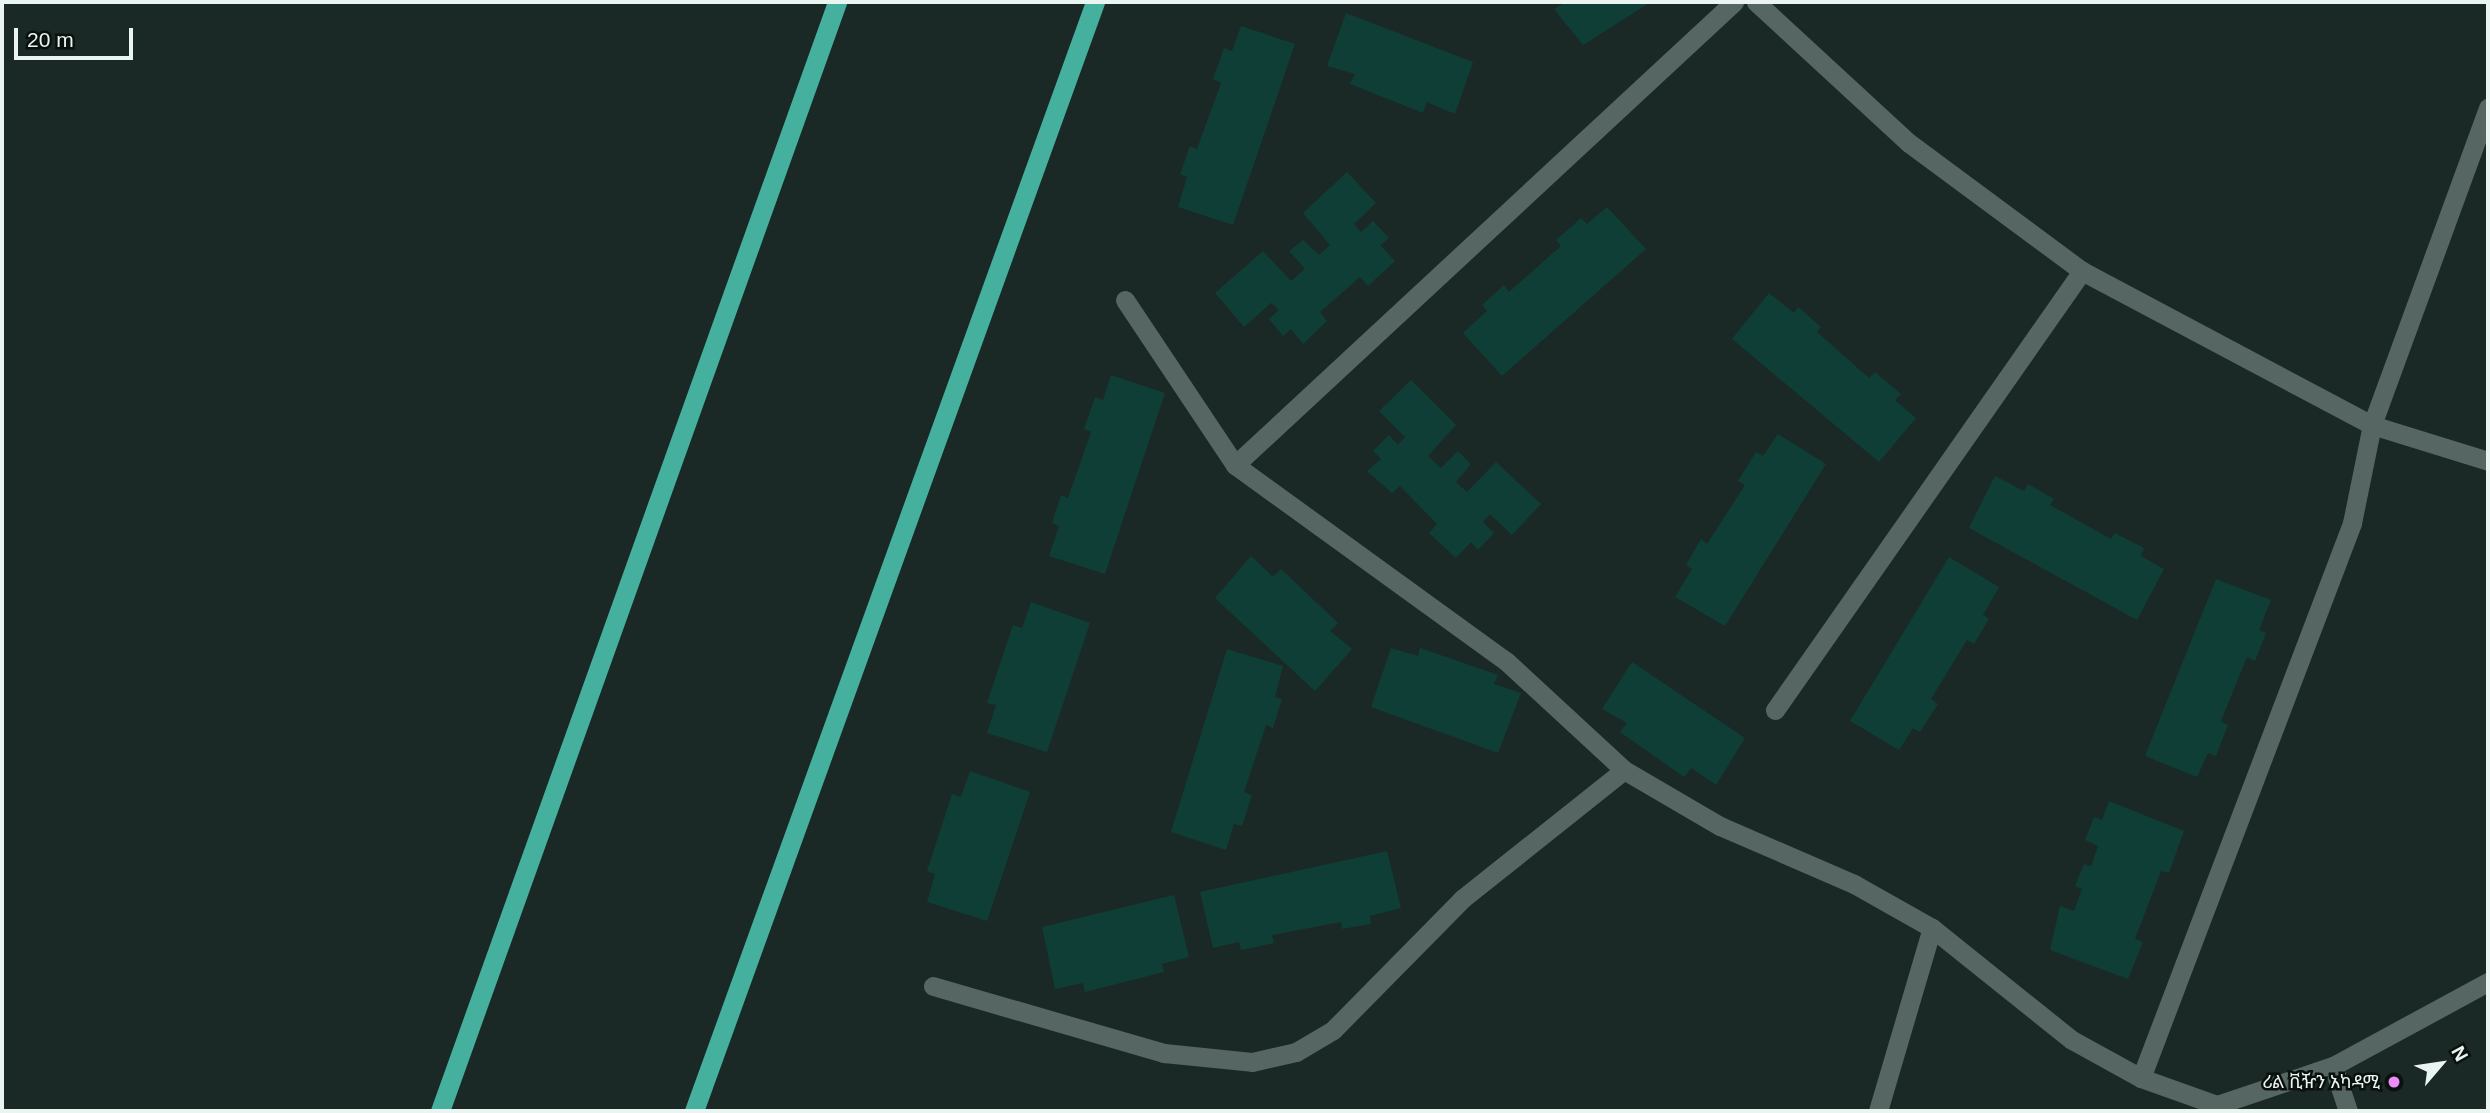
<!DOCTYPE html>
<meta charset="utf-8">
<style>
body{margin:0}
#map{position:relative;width:2490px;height:1113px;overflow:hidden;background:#1a2925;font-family:Arial,"Noto Sans Ethiopic",sans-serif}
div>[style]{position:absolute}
.building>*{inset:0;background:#0f3e36}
.service>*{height:19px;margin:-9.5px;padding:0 9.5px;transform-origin:9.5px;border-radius:9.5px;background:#566763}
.minor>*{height:19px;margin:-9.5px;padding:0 9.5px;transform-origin:9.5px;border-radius:9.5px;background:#566763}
.trunk>*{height:19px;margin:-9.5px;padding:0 9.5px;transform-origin:9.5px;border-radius:9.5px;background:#46b09f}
.dots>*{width:19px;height:19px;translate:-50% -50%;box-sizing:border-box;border:4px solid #09100e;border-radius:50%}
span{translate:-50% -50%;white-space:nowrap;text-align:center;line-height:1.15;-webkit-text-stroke:5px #09100e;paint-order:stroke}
.poi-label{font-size:18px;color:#eaf4f1}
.right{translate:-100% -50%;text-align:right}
.frame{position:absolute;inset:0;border:4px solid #eaf4f1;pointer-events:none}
.north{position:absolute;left:2406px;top:1029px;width:70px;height:70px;-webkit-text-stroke:5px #09100e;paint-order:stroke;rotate:61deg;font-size:19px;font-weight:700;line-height:28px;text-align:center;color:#eaf4f1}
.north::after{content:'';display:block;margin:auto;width:24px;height:32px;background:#eaf4f1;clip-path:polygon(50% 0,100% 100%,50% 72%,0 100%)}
.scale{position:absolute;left:14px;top:28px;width:119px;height:32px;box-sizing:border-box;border:4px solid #eaf4f1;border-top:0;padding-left:9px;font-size:21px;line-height:24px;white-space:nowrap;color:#eaf4f1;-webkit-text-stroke:5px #09100e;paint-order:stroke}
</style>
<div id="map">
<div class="building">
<i style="clip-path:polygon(1566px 2px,1651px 2px,1583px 45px,1554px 9px)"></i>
<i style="clip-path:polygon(1346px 13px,1473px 62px,1455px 114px,1427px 102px,1423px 113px,1350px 84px,1355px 74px,1327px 66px)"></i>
<i style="clip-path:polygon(1241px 26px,1295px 44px,1233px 225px,1178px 207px,1187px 177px,1180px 174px,1190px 146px,1197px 149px,1221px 83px,1213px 79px,1224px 48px,1232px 51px)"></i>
<i style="clip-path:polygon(1347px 172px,1376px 203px,1354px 224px,1361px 232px,1373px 221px,1389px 238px,1380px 245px,1395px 261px,1368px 286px,1360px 277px,1320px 312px,1327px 321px,1303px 344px,1291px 329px,1283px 336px,1269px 319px,1279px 310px,1271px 303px,1244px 327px,1215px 293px,1263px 251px,1291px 281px,1305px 269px,1289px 251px,1303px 240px,1319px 255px,1330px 245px,1303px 213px)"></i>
<i style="clip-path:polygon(1607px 207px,1646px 249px,1502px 376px,1463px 333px,1487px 311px,1482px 305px,1504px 285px,1509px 292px,1561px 246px,1556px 240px,1581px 218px,1587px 224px)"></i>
<i style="clip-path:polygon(1769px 293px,1794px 313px,1798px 307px,1821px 327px,1817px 332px,1869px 378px,1875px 372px,1901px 394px,1895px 400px,1916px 418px,1879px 462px,1732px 339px)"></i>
<i style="clip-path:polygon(1111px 375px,1165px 393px,1105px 574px,1049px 556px,1059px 526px,1052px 523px,1061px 495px,1068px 498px,1091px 432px,1084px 429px,1095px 397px,1103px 400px)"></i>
<i style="clip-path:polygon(1411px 380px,1456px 425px,1428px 456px,1441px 468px,1458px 451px,1471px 464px,1456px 482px,1467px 492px,1496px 462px,1541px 504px,1512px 535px,1490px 514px,1483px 522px,1494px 533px,1478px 550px,1471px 542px,1456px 558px,1429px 533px,1437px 524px,1400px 486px,1392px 493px,1367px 471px,1381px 459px,1373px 451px,1389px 435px,1398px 445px,1405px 437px,1379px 411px)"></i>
<i style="clip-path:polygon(1778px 434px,1826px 464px,1725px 626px,1675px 597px,1692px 569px,1686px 565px,1701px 539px,1707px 544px,1745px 485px,1738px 481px,1756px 452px,1763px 456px)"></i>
<i style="clip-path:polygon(1995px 476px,2024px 491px,2028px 484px,2054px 499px,2050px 505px,2111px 539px,2115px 533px,2144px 548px,2141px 556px,2164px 569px,2137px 620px,1969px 528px)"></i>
<i style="clip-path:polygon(1251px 556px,1273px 577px,1281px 569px,1338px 623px,1330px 631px,1352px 649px,1315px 691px,1215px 598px)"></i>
<i style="clip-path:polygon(1949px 557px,1999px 587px,1983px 615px,1989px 619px,1974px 644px,1967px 640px,1931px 699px,1938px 704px,1920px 732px,1913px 728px,1899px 750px,1850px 721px)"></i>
<i style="clip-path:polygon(2216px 579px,2271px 600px,2259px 630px,2266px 633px,2255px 661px,2247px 657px,2221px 721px,2228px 725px,2216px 756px,2208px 753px,2197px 777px,2145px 756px)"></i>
<i style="clip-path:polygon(1031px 602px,1090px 623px,1047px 752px,987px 733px,996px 705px,987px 703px,1013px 625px,1022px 628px)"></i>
<i style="clip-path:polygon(1391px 648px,1418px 656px,1420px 648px,1498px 675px,1494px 684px,1521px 693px,1498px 753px,1371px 707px)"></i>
<i style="clip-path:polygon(1227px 649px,1283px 666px,1275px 697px,1282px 699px,1273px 728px,1266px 725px,1244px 792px,1252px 795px,1242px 826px,1234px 824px,1226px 850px,1171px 832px)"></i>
<i style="clip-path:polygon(1632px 662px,1745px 738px,1716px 785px,1691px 768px,1684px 777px,1620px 732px,1627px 723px,1602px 709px)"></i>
<i style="clip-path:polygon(970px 771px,1030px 792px,987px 921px,927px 902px,935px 874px,927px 871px,952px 794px,961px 797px)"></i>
<i style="clip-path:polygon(2109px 801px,2184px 831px,2169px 873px,2161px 871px,2135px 939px,2143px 942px,2128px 979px,2050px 950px,2060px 906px,2074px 911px,2082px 889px,2075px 886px,2084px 864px,2091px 866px,2098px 846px,2085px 840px,2094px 817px,2102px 820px)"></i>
<i style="clip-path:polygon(1387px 851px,1401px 908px,1370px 916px,1371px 924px,1342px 929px,1341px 922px,1272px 935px,1274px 943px,1241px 950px,1239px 942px,1213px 948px,1200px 892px)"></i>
<i style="clip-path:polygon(1174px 895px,1189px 957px,1162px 964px,1164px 972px,1085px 992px,1083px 983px,1055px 989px,1042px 927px)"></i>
</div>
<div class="service">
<i style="left:1775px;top:710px;width:536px;rotate:-55.03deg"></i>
</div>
<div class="minor">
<i style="left:1756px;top:2px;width:208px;rotate:42.7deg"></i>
<i style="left:1909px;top:143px;width:215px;rotate:36.5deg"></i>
<i style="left:2082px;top:271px;width:328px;rotate:28deg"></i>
<i style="left:2372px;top:425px;width:121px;rotate:17.2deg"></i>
<i style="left:1125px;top:300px;width:198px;rotate:56.3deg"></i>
<i style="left:1235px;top:465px;width:334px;rotate:35.9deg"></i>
<i style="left:1506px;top:661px;width:161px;rotate:42.7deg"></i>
<i style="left:1624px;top:770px;width:111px;rotate:30.3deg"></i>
<i style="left:1720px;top:826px;width:146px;rotate:23.4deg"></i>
<i style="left:1854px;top:884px;width:90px;rotate:29.4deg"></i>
<i style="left:1932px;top:928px;width:179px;rotate:38.7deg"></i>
<i style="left:2072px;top:1040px;width:79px;rotate:28.8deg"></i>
<i style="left:2141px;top:1078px;width:81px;rotate:19.6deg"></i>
<i style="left:2217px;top:1105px;width:122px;rotate:-18.6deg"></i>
<i style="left:2333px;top:1066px;width:176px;rotate:-28.5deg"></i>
<i style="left:1235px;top:465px;width:681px;rotate:-42.86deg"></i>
<i style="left:933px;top:986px;width:241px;rotate:16.2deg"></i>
<i style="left:1164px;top:1053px;width:88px;rotate:5.8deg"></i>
<i style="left:1252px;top:1062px;width:45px;rotate:-12.8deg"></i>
<i style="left:1296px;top:1052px;width:43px;rotate:-30.7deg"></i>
<i style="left:1333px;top:1030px;width:184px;rotate:-45.4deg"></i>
<i style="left:1462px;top:899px;width:207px;rotate:-38.5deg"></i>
<i style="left:2333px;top:1066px;width:47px;rotate:71.6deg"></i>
<i style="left:2141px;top:1078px;width:594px;rotate:-69.18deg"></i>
<i style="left:2352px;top:523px;width:100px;rotate:-78.5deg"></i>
<i style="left:2372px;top:425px;width:338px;rotate:-69.9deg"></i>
<i style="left:1878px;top:1111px;width:191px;rotate:-73.6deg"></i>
</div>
<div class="trunk">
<i style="left:440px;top:1111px;width:1178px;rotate:-70.3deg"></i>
<i style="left:694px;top:1111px;width:1179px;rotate:-70.12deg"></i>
</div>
<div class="dots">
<i style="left:2394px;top:1082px;background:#ec8cfa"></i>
</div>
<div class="poi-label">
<span class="right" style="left:2380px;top:1082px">ሪል ቪዥን አካዳሚ</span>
</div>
<div class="frame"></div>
<div class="north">N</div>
<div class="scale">20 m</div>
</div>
